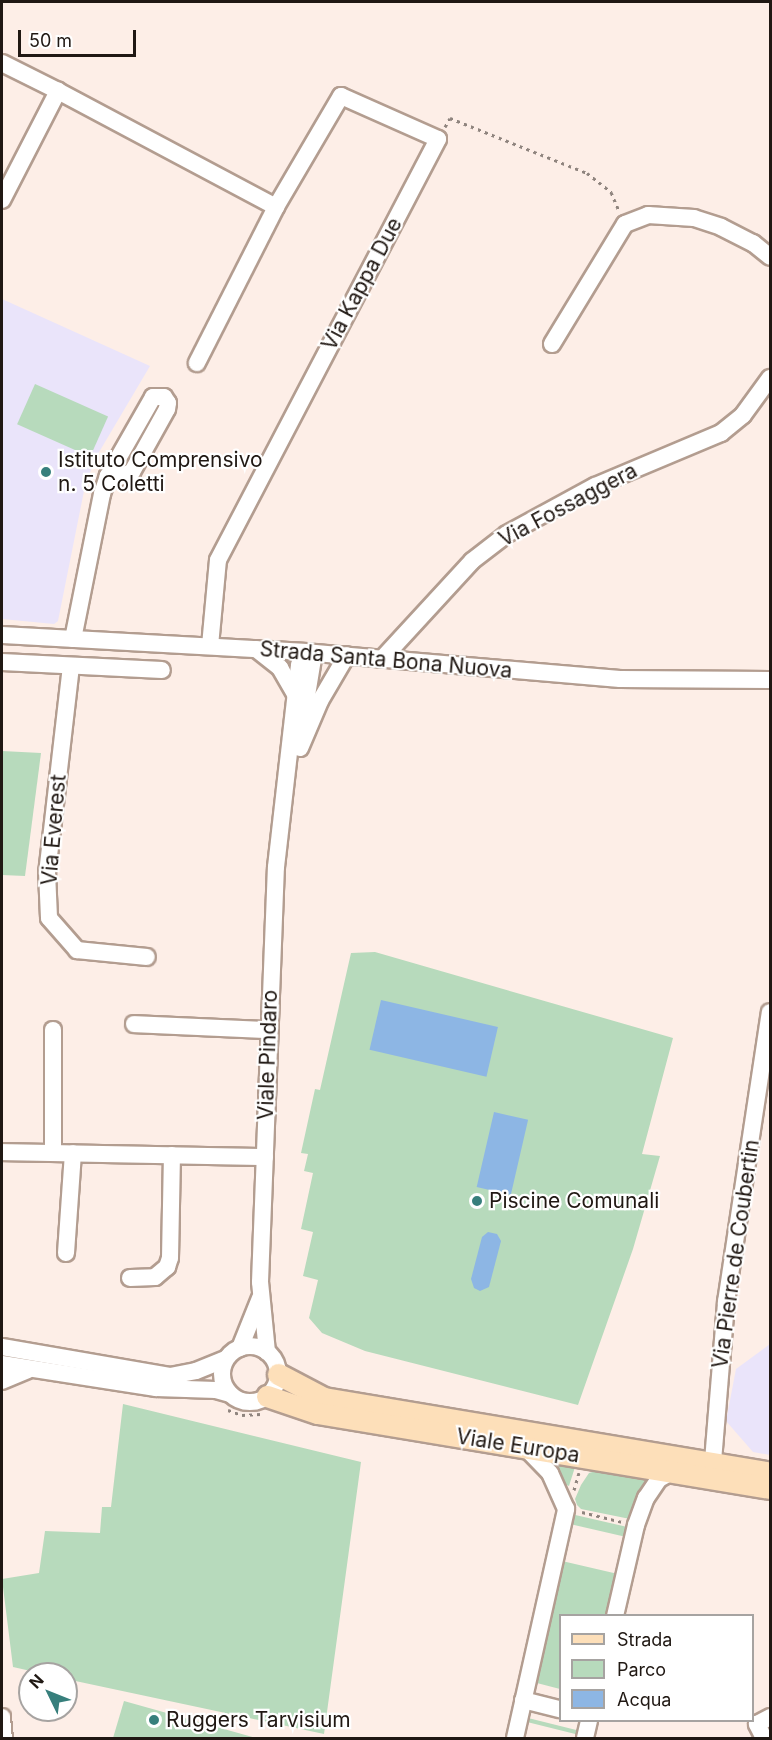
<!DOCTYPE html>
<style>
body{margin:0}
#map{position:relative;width:772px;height:1740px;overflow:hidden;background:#fdeee7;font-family:Inter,sans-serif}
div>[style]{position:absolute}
.education>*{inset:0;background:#eae4fa}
.green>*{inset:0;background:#b7dabc;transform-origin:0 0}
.water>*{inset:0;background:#8db6e4;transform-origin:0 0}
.path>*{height:3px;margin-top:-1.5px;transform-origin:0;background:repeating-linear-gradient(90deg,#8f847e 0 3px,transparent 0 7.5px)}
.roads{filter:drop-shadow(2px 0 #b39d90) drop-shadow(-2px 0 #b39d90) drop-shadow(0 2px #b39d90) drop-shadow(0 -2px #b39d90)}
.minor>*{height:16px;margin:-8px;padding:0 8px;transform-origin:8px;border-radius:8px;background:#fff}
.minor>.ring{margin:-8px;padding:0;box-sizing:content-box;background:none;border:16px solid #fff;border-radius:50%}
.major>*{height:21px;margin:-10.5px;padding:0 10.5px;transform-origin:10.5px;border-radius:10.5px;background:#fddfb9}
.dots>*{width:16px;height:16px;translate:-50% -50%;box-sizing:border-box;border:3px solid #fff;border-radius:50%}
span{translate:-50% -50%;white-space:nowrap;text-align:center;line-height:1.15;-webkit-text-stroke:4.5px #fff;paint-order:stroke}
.street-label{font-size:21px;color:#201813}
.poi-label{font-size:21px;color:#201813}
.left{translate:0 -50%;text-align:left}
.frame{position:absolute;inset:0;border:3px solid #201813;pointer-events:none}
.legend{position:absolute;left:559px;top:1614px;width:195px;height:108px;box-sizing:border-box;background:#fff;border:2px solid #a6a3a1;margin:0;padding:8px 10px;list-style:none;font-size:18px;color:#201813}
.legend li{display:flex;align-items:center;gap:12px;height:30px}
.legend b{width:30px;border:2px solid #a6a3a1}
.north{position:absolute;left:18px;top:1662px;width:60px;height:60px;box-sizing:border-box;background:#fff;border:2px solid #a6a3a1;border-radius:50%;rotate:313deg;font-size:16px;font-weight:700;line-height:24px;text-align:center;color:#201813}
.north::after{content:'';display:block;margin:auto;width:21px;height:27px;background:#377f7c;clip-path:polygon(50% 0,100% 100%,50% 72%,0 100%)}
.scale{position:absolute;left:18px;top:30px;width:118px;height:27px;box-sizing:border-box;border:3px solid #201813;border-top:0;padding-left:8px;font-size:18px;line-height:21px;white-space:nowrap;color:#201813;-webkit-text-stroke:4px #fff;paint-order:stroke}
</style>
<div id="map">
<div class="education">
<i style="clip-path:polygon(2px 299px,150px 366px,95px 459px,85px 486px,58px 621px,54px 624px,2px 619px)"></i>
<i style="clip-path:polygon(770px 1344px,770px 1455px,753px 1452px,726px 1421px,736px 1369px)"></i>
</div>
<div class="green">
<i style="left:35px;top:384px;width:80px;height:44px;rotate:24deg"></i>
<i style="clip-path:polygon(2px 751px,41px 753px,25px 876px,2px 875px)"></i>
<i style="clip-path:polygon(375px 952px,673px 1038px,642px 1154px,660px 1156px,633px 1249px,578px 1405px,365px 1351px,322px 1333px,309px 1318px,318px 1280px,303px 1276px,313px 1232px,301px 1229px,313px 1173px,304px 1171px,308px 1154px,301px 1153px,315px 1089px,320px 1090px,351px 953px)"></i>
<i style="clip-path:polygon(123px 1404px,361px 1462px,324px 1734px,66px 1679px,66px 1674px,44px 1674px,13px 1667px,2px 1579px,39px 1573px,45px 1531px,100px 1533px,102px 1507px,111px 1507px)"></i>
<i style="clip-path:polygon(550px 1463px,575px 1467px,569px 1486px,564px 1484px)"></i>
<i style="clip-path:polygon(596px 1471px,648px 1479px,638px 1495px,630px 1519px,581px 1509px,577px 1505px,575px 1499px,581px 1485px,589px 1473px)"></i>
<i style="left:571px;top:1514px;width:59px;height:10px;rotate:13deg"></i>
<i style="clip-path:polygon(562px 1561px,618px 1574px,608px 1615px,560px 1616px,560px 1689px,533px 1682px)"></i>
<i style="clip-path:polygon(124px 1701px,256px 1738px,113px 1738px)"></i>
<i style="left:524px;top:1717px;width:58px;height:4px;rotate:14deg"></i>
</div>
<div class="water">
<i style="left:381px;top:1000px;width:120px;height:51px;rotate:13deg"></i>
<i style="left:494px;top:1112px;width:35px;height:77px;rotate:13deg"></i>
<i style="clip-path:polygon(488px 1232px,497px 1234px,501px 1241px,489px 1287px,480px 1291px,474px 1288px,471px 1279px,482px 1237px)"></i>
</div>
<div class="path">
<i style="left:445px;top:127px;width:10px;rotate:-61deg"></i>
<i style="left:450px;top:118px;width:148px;rotate:21.9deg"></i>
<i style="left:587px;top:173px;width:31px;rotate:38deg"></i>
<i style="left:611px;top:192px;width:21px;rotate:67deg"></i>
<i style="left:228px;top:1410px;width:15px;rotate:20deg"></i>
<i style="left:242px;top:1415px;width:20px;rotate:-3deg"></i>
<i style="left:574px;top:1490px;width:18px;rotate:-74deg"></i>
<i style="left:582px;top:1512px;width:41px;rotate:14deg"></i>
</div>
<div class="roads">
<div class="minor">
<i style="left:2px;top:63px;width:63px;rotate:26.6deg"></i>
<i style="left:2px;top:200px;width:123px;rotate:-62.8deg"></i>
<i style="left:58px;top:91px;width:247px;rotate:28deg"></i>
<i style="left:276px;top:207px;width:175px;rotate:116.9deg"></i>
<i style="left:552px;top:344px;width:140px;rotate:-58.7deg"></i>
<i style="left:625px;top:224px;width:25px;rotate:-21deg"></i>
<i style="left:648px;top:215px;width:46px;rotate:3.7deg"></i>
<i style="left:694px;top:218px;width:28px;rotate:18deg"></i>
<i style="left:721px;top:227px;width:36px;rotate:27deg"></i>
<i style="left:753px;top:243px;width:22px;rotate:39deg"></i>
<i style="left:2px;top:635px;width:302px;rotate:3.2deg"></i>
<i style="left:304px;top:652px;width:317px;rotate:4.9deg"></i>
<i style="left:620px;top:679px;width:150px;rotate:0.4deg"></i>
<i style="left:73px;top:639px;width:148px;rotate:-78.7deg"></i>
<i style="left:102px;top:494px;width:19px;rotate:-72deg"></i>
<i style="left:108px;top:476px;width:91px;rotate:-60.3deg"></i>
<i style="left:153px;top:397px;width:11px"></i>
<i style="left:164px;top:397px;width:7px;rotate:56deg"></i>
<i style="left:168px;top:403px;width:6px;rotate:99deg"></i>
<i style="left:167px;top:409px;width:72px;rotate:119.1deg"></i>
<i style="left:132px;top:472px;width:18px;rotate:158deg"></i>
<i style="left:115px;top:479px;width:8px;rotate:-157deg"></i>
<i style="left:210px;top:646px;width:86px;rotate:-84.7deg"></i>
<i style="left:218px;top:560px;width:475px;rotate:-62.4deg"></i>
<i style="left:438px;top:139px;width:106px;rotate:-156.1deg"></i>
<i style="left:341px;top:96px;width:129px;rotate:120.4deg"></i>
<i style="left:256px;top:649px;width:31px;rotate:38deg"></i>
<i style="left:280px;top:668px;width:30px;rotate:60deg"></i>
<i style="left:382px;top:659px;width:133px;rotate:-47.4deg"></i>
<i style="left:472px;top:561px;width:44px;rotate:-37.6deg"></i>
<i style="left:507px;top:534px;width:100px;rotate:-28.6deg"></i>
<i style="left:595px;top:486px;width:137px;rotate:-22.8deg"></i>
<i style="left:721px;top:433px;width:28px;rotate:-39deg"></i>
<i style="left:743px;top:415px;width:46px;rotate:-53.9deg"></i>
<i style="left:2px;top:662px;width:160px;rotate:2.9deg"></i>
<i style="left:71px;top:666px;width:207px;rotate:96.6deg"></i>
<i style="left:47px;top:872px;width:46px;rotate:87.5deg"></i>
<i style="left:49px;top:918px;width:43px;rotate:48.8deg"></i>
<i style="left:77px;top:950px;width:70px;rotate:5.7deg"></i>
<i style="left:302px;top:726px;width:74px;rotate:-80.7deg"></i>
<i style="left:300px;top:748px;width:51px;rotate:-66.9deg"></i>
<i style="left:320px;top:701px;width:53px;rotate:-59.6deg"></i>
<i style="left:134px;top:1024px;width:134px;rotate:2.6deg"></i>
<i style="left:2px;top:1152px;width:263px;rotate:1.1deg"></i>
<i style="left:53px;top:1153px;width:123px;rotate:-90deg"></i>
<i style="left:66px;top:1253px;width:100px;rotate:-86deg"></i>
<i style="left:130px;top:1278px;width:25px;rotate:-2deg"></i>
<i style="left:155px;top:1277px;width:16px;rotate:-40deg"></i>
<i style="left:167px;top:1267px;width:9px;rotate:-72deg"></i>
<i style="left:170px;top:1258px;width:103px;rotate:-88.9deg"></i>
<i class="ring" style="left:222px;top:1346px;width:40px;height:40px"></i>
<i style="left:2px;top:1347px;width:170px;rotate:9.8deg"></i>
<i style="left:170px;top:1376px;width:26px;rotate:-11deg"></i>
<i style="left:196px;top:1371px;width:32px;rotate:-22deg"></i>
<i style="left:240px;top:1348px;width:54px;rotate:-68.2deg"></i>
<i style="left:267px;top:1352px;width:70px;rotate:-95.7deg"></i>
<i style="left:260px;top:1282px;width:415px;rotate:-87.8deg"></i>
<i style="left:276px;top:867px;width:203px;rotate:-83.5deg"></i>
<i style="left:299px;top:665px;width:14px;rotate:-69deg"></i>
<i style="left:2px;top:1364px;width:156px;rotate:8.9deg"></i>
<i style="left:156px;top:1388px;width:60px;rotate:1.9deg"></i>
<i style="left:216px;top:1390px;width:15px;rotate:16deg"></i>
<i style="left:2px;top:1381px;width:28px;rotate:-23deg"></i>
<i style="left:713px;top:1461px;width:160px;rotate:-85.3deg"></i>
<i style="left:726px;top:1302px;width:293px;rotate:-81.4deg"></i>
<i style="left:615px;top:1616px;width:93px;rotate:-77deg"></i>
<i style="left:636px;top:1525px;width:29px;rotate:-70deg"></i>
<i style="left:646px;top:1498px;width:23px;rotate:-56deg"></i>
<i style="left:659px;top:1479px;width:18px;rotate:-29deg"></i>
<i style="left:523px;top:1700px;width:38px;rotate:14deg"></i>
<i style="left:2px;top:1717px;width:21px;rotate:85deg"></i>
<i style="left:515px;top:1738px;width:235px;rotate:-77.4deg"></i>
<i style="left:566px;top:1509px;width:39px;rotate:-114deg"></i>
<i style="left:550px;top:1473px;width:35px;rotate:-134deg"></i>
<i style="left:585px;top:1738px;width:18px;rotate:-77deg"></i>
<i style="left:764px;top:1738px;width:16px;rotate:-117deg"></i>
<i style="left:757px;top:1724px;width:15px;rotate:-28deg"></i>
</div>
<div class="major">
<i style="left:278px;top:1374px;width:52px;rotate:27.6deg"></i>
<i style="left:324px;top:1398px;width:452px;rotate:9.5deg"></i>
<i style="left:267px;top:1396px;width:53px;rotate:18.8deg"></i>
<i style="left:317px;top:1413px;width:459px;rotate:9.4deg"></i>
</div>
</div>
<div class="dots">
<i style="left:46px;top:472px;background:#377f7c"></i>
<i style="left:477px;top:1201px;background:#377f7c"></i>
<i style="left:154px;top:1720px;background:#377f7c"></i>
</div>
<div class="street-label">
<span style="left:362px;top:284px;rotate:-62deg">Via Kappa Due</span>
<span style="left:568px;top:505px;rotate:-28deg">Via Fossaggera</span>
<span style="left:386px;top:660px;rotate:5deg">Strada Santa Bona Nuova</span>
<span style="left:54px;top:830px;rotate:-85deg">Via Everest</span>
<span style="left:268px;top:1055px;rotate:-88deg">Viale Pindaro</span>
<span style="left:736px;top:1254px;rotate:-82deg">Via Pierre de Coubertin</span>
<span style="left:518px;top:1446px;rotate:9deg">Viale Europa</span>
</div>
<div class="poi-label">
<span class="left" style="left:58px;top:472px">Istituto Comprensivo<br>n. 5 Coletti</span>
<span class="left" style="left:489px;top:1201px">Piscine Comunali</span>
<span class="left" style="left:166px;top:1720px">Ruggers Tarvisium</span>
</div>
<div class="frame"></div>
<ul class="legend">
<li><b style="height:8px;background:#fddfb9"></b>Strada</li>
<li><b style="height:16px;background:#b7dabc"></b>Parco</li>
<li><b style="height:16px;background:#8db6e4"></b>Acqua</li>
</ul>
<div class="north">N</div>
<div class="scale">50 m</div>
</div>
